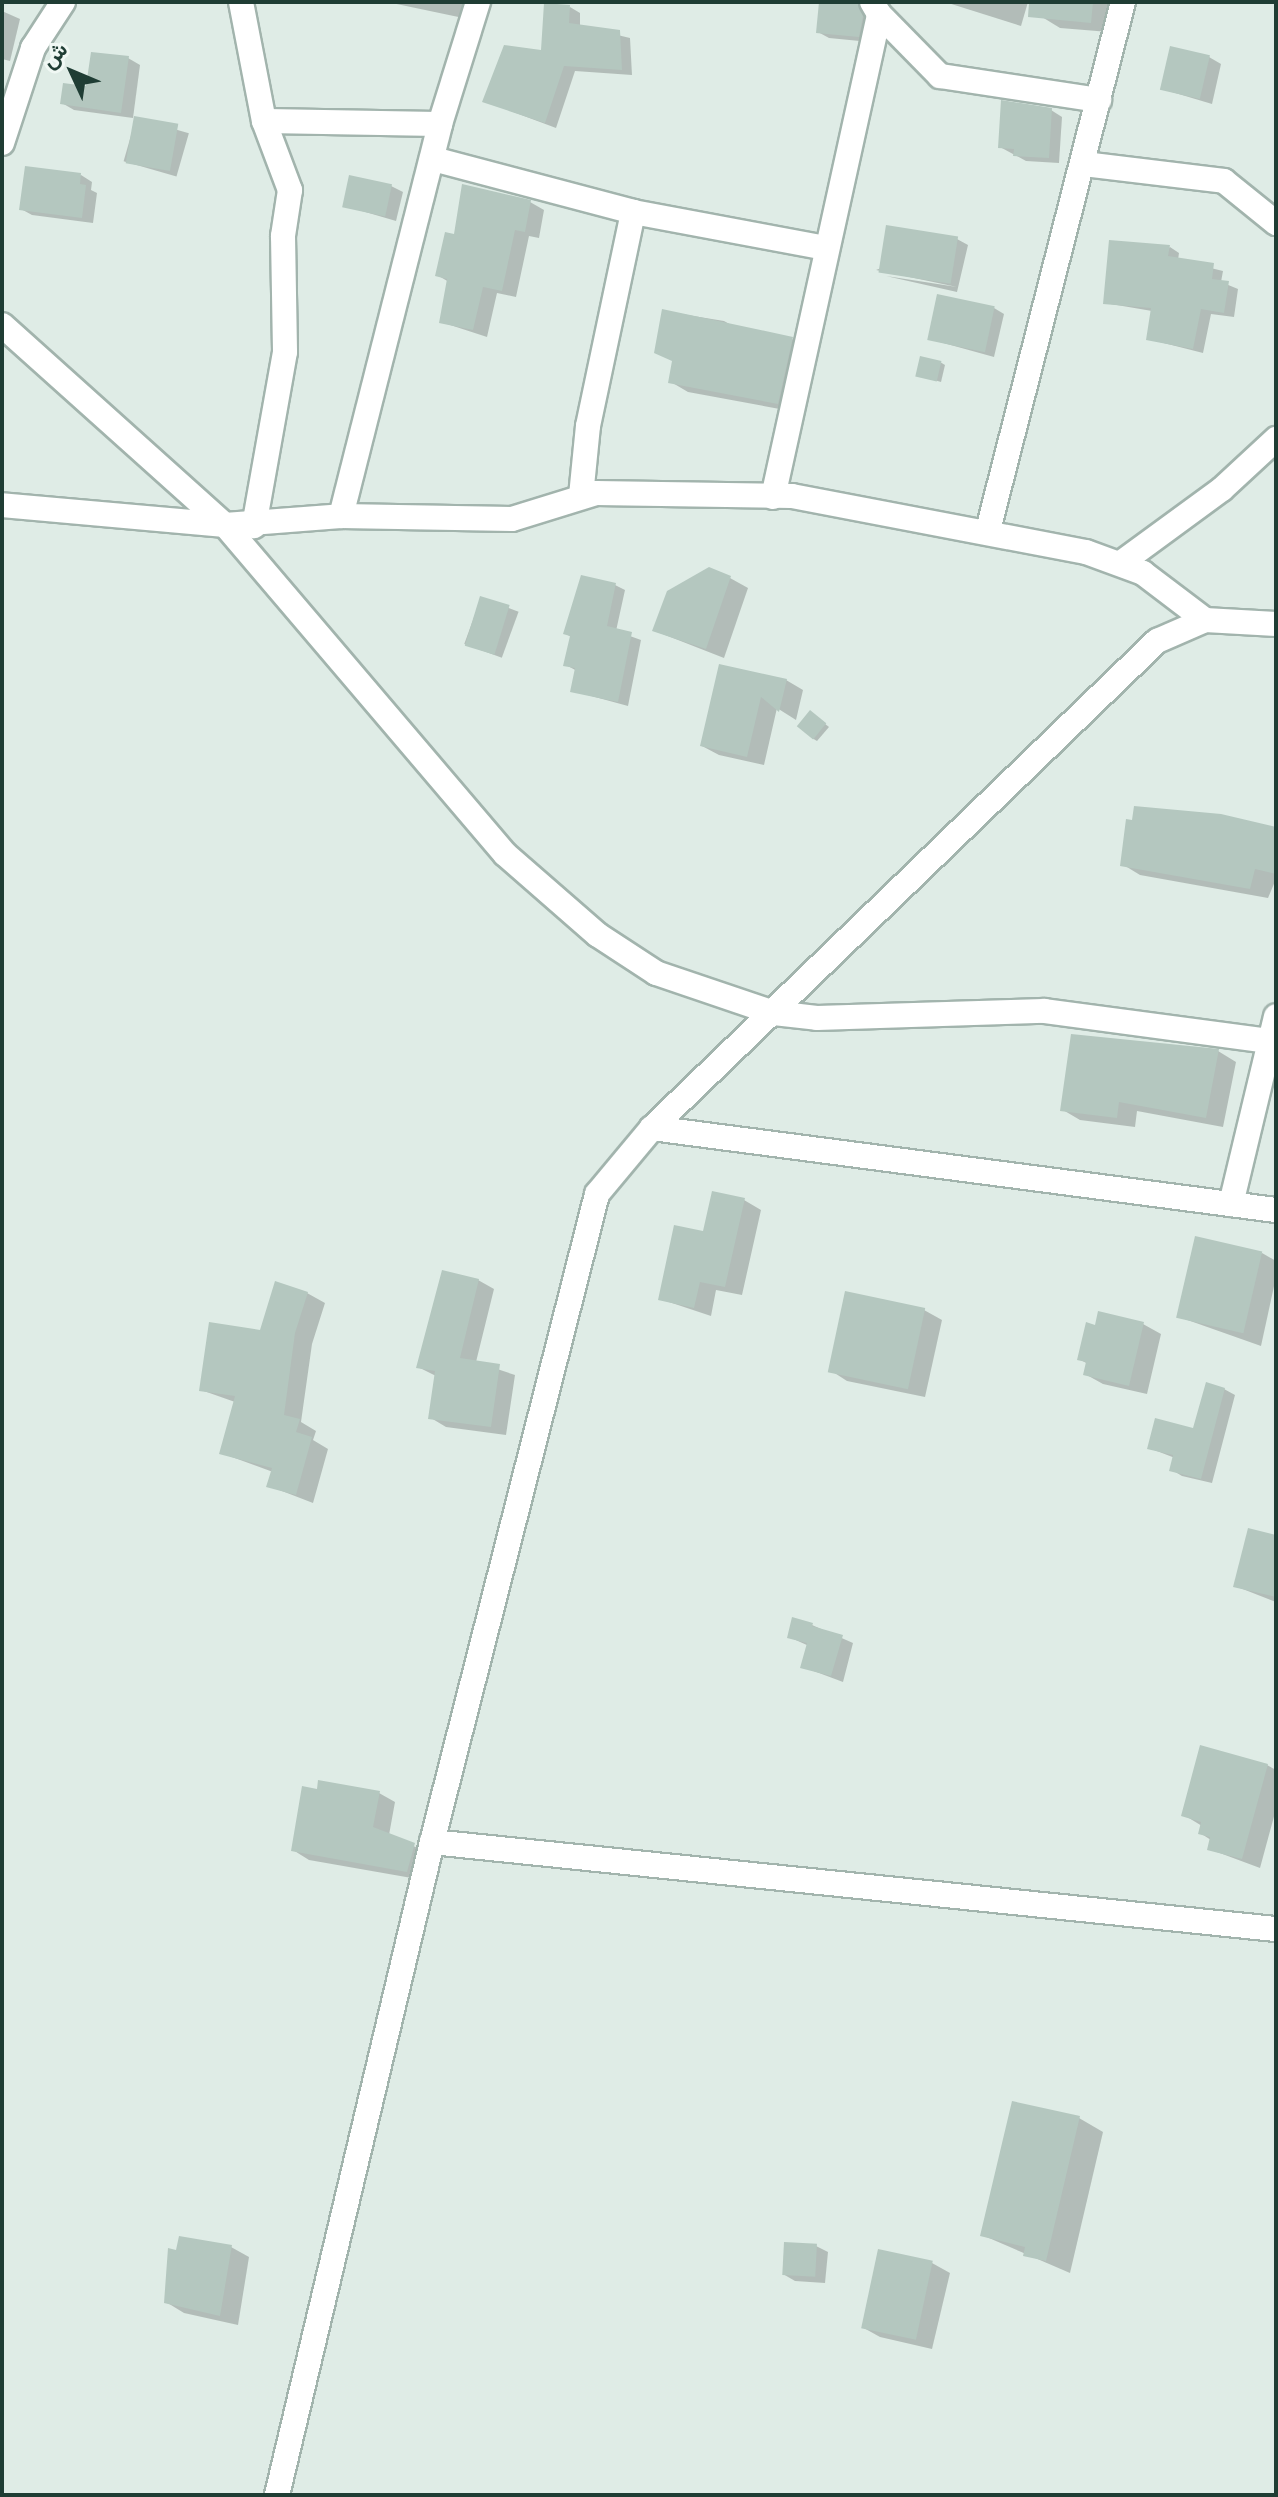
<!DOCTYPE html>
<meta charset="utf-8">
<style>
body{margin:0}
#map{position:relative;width:1278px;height:2497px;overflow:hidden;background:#dfece6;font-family:"Fira Sans",Vazirmatn,sans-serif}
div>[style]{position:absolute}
.shadow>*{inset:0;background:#0003;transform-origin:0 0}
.building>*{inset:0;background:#b4c7bf;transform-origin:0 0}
.roads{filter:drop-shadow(2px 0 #a2b4ad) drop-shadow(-2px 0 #a2b4ad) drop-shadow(0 2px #a2b4ad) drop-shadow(0 -2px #a2b4ad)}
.minor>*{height:24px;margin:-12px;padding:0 12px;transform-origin:12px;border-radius:12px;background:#fff}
span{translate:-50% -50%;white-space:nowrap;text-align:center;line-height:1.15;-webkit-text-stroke:7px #f0f8f4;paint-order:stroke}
.frame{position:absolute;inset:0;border:4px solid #1f3d34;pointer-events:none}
.north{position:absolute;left:32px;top:32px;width:80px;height:80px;-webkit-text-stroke:6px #f0f8f4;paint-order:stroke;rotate:314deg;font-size:22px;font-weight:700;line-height:32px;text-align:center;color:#1f3d34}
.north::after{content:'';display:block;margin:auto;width:28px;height:36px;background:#1f3d34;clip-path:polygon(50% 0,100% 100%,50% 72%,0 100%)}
</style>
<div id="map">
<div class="shadow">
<i style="clip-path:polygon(387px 2px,471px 2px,468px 19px)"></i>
<i style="clip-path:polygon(821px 2px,859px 2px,869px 8px,870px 42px,829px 38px,818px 32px)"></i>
<i style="clip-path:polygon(945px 2px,1028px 2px,1021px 26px)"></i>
<i style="clip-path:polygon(1044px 2px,1114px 2px,1109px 32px,1060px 28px,1042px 17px)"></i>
<i style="clip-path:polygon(570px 7px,580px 13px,580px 26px,630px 38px,632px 75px,575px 71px,556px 128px,484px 101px,543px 52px)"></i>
<i style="clip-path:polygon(2px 11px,20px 19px,10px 61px,2px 59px)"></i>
<i style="clip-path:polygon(1209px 57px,1221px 64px,1212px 104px,1162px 89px)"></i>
<i style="clip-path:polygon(128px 58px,140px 65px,133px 118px,74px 110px,62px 103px)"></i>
<i style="clip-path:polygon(1051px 110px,1062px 117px,1059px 163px,1026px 161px,1000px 147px)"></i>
<i style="left:136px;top:118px;width:55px;height:45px;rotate:16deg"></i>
<i style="clip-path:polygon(81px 175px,92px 182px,91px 190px,97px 193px,93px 223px,32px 215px,21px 209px)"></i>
<i style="clip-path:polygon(391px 186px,403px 192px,396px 221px,345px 206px)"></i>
<i style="clip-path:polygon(530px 202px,544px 210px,539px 238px,529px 236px,516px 297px,497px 293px,487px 337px,441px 322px,449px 282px,437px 275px,455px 236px)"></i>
<i style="clip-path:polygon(957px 239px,968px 245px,957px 292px,886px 276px,957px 287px,876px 270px)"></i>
<i style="clip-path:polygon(1170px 247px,1179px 253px,1178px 260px,1223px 271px,1221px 282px,1238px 289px,1234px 317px,1211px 314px,1203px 353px,1148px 339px,1152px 311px,1105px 303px)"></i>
<i style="clip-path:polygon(994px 308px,1004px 314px,994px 357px,929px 339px)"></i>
<i style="clip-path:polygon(663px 311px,724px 321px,738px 329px,792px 339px,810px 349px,796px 412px,688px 392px,671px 382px,674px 362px)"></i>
<i style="clip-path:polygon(940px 362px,945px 365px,941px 382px,917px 375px)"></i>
<i style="clip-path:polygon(730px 578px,748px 588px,724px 658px,655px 631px)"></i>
<i style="clip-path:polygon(615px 585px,625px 590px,616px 631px,641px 640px,628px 706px,573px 691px,577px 671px,566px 665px,571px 637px,565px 633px)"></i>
<i style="left:481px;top:598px;width:40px;height:49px;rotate:20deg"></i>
<i style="clip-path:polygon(720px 666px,786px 680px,803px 690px,796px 720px,777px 708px,764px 765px,719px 755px,702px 746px)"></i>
<i style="clip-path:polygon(815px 716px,829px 727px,817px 741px,812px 738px)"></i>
<i style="clip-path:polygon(1276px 830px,1276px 879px,1268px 898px,1140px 875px,1122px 864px)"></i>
<i style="clip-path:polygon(1218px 1051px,1236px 1062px,1223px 1127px,1137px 1111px,1135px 1127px,1080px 1120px,1063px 1110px)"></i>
<i style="clip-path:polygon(744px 1200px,761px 1210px,742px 1295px,716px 1290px,711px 1316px,660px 1299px,705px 1234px)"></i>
<i style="clip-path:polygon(1262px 1253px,1276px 1261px,1276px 1277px,1261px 1346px,1179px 1317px)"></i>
<i style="clip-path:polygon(478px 1280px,494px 1289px,476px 1362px,515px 1375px,506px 1435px,446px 1427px,431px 1418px,436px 1376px,418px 1367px)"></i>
<i style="clip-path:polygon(307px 1293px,325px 1303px,312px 1344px,301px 1422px,316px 1431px,313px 1440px,328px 1449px,313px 1503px,269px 1486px,273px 1472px,221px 1453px,235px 1402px,201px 1390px)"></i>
<i style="clip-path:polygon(924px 1310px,942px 1320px,925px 1397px,847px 1381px,830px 1370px)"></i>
<i style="clip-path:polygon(1143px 1324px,1161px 1334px,1147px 1394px,1103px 1384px,1085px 1374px,1088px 1364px,1079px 1359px,1097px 1327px)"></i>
<i style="clip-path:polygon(1224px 1389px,1235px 1395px,1212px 1483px,1182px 1476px,1172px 1470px,1175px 1458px,1149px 1448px,1195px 1430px)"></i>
<i style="clip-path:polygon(1276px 1537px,1276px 1602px,1235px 1586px)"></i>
<i style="clip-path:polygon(812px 1625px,853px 1643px,843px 1682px,803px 1667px,809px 1646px,789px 1637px)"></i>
<i style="clip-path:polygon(1267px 1765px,1276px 1770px,1276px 1809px,1260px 1868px,1209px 1849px,1211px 1840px,1200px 1833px,1202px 1826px,1184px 1815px)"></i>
<i style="clip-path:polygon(379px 1793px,395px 1802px,389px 1835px,431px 1854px,423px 1880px,309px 1860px,293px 1850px)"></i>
<i style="clip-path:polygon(1013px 2103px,1079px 2118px,1103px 2132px,1070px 2273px,982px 2235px)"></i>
<i style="clip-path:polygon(816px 2246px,828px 2252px,825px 2283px,795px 2281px,783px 2274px)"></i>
<i style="clip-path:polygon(231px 2247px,249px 2257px,238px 2325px,184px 2313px,166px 2302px)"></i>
<i style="clip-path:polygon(932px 2263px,950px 2273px,932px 2349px,880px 2337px,862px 2327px)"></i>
</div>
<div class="building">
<i style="clip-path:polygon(819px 2px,857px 2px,863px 16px,859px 37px,816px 33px)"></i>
<i style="clip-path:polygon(1029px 2px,1093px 2px,1091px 23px,1028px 17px)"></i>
<i style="clip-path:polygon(544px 3px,570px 5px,569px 23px,620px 30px,622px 70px,564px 66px,545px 123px,482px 102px,504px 45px,541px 50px)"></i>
<i style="left:1170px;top:46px;width:41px;height:45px;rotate:13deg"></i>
<i style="clip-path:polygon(91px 52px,129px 56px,121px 113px,60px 104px,63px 83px,86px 86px)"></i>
<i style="clip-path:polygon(1001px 100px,1052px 108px,1049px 158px,1013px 156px,1014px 149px,998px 148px)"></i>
<i style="left:134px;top:116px;width:45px;height:48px;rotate:10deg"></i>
<i style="clip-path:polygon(25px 166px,81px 173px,80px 184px,86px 185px,82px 218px,19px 210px)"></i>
<i style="left:349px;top:175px;width:44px;height:33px;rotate:12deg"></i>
<i style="clip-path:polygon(462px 184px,531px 200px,525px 232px,515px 230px,502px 291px,483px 287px,473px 330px,439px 323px,447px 279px,435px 276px,445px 232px,454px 234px)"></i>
<i style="left:886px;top:225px;width:73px;height:48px;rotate:9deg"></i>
<i style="clip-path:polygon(1109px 240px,1170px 245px,1168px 256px,1214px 263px,1212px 279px,1229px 281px,1224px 313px,1201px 309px,1193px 349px,1146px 340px,1151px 308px,1103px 304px)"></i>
<i style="left:937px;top:294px;width:59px;height:47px;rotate:12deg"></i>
<i style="clip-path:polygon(662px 309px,793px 337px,778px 404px,668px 383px,672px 361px,654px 353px)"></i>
<i style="left:920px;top:356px;width:22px;height:21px;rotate:13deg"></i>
<i style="clip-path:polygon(709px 567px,731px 576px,706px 649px,652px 631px,667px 591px)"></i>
<i style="clip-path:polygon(581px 575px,616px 583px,607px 626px,632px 632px,618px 702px,570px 692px,575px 668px,563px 666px,570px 636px,563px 634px)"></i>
<i style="left:480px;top:596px;width:31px;height:52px;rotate:17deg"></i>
<i style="clip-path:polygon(719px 664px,787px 679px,779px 712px,761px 697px,747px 757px,700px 746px)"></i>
<i style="left:810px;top:710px;width:21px;height:21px;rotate:39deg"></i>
<i style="clip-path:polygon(1134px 806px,1221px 814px,1276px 827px,1276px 874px,1255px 869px,1250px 889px,1120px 866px,1126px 819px,1132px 820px)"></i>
<i style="clip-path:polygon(1071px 1034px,1219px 1049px,1206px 1118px,1119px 1102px,1117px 1118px,1060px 1111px)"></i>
<i style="clip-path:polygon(712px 1191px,745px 1198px,725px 1287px,700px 1282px,694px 1308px,658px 1300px,674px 1225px,703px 1231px)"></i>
<i style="left:1195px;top:1236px;width:69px;height:84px;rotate:13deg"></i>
<i style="clip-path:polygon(442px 1270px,479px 1279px,460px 1358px,500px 1364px,491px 1427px,428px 1419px,435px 1371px,416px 1368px)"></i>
<i style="clip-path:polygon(275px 1281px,308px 1292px,295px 1333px,284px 1415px,300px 1419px,296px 1432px,312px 1437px,296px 1495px,266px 1487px,272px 1468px,219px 1454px,235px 1396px,199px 1391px,209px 1322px,260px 1330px)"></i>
<i style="left:845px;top:1291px;width:82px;height:83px;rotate:12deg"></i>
<i style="clip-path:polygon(1098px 1311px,1144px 1322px,1129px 1386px,1083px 1375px,1086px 1362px,1077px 1360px,1086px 1322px,1095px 1325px)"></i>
<i style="clip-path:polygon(1206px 1382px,1225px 1388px,1201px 1479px,1169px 1471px,1173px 1455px,1147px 1449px,1155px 1418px,1193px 1428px)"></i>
<i style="clip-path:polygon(1248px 1528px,1276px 1535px,1276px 1597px,1233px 1587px)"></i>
<i style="clip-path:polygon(792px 1617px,813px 1623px,808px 1640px,812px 1626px,843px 1635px,831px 1676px,800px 1668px,807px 1643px,787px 1638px)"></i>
<i style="clip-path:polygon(1200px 1745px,1268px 1764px,1242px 1859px,1207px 1850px,1210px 1837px,1198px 1834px,1201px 1822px,1181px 1816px)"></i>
<i style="clip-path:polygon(318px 1780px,380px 1791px,373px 1827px,415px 1843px,407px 1872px,291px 1851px,302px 1786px,317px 1789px)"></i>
<i style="clip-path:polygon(1012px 2101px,1080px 2116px,1046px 2261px,1023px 2256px,1025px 2247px,980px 2236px)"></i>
<i style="clip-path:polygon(179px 2236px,232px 2245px,220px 2316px,164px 2303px,168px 2248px,176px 2250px)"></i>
<i style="left:784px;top:2242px;width:33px;height:33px;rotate:3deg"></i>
<i style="left:878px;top:2249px;width:56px;height:81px;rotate:12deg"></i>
</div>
<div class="roads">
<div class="minor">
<i style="left:241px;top:2px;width:121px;rotate:79.1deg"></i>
<i style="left:264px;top:121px;width:74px;rotate:69.4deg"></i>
<i style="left:290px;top:190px;width:47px;rotate:98.7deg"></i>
<i style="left:283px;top:236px;width:116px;rotate:89deg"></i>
<i style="left:285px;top:352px;width:177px;rotate:100.1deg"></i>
<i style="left:879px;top:14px;width:87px;rotate:45.5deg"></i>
<i style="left:940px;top:76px;width:161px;rotate:8.6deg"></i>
<i style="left:264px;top:121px;width:176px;rotate:1deg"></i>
<i style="left:2px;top:143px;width:100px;rotate:-71.9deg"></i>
<i style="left:33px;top:48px;width:55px;rotate:-56.9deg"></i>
<i style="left:433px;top:159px;width:207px;rotate:14.8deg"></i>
<i style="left:633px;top:212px;width:195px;rotate:10.6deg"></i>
<i style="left:1084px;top:164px;width:141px;rotate:6.9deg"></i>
<i style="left:1224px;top:181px;width:67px;rotate:38.9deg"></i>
<i style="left:2px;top:325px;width:300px;rotate:41.9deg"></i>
<i style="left:225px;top:525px;width:224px;rotate:-174.9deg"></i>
<i style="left:581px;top:496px;width:70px;rotate:-84.3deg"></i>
<i style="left:588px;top:426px;width:219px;rotate:-78.1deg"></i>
<i style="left:773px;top:497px;width:494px;rotate:-77.6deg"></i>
<i style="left:879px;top:14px;width:14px;rotate:-120deg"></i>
<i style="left:341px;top:516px;width:404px;rotate:-75.8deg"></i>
<i style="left:440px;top:124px;width:128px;rotate:-72.7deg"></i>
<i style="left:225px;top:525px;width:432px;rotate:49.6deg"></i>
<i style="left:505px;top:854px;width:123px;rotate:41.1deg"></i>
<i style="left:598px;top:935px;width:69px;rotate:33.2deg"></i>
<i style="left:656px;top:973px;width:125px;rotate:18.7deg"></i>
<i style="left:774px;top:1013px;width:43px;rotate:6.6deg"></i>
<i style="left:817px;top:1018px;width:227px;rotate:-1.8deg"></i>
<i style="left:1044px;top:1011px;width:228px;rotate:7.6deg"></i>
<i style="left:225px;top:525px;width:116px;rotate:-4.4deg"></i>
<i style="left:341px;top:516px;width:171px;rotate:1deg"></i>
<i style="left:512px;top:519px;width:88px;rotate:-17.2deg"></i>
<i style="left:596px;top:493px;width:196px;rotate:0.9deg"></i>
<i style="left:792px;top:496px;width:299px;rotate:10.8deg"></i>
<i style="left:1086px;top:552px;width:61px;rotate:20.2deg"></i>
<i style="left:1143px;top:573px;width:78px;rotate:37.2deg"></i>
<i style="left:988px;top:530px;width:545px;rotate:-75.66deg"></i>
<i style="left:1121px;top:563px;width:125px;rotate:-36.2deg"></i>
<i style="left:1222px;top:489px;width:74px;rotate:-42.8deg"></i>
<i style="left:652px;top:1128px;width:629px;rotate:7.49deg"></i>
<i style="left:1231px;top:1204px;width:193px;rotate:-76.5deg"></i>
<i style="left:432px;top:1842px;width:848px;rotate:5.89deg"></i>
<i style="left:277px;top:2495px;width:671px;rotate:-76.65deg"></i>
<i style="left:432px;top:1842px;width:669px;rotate:-75.71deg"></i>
<i style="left:597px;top:1194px;width:86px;rotate:-50.2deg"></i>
<i style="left:652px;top:1128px;width:702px;rotate:-43.96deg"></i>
<i style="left:1157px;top:641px;width:52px;rotate:-23.6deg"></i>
<i style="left:1205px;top:620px;width:71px;rotate:3.2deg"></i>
</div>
</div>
<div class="frame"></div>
<div class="north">ش</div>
</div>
